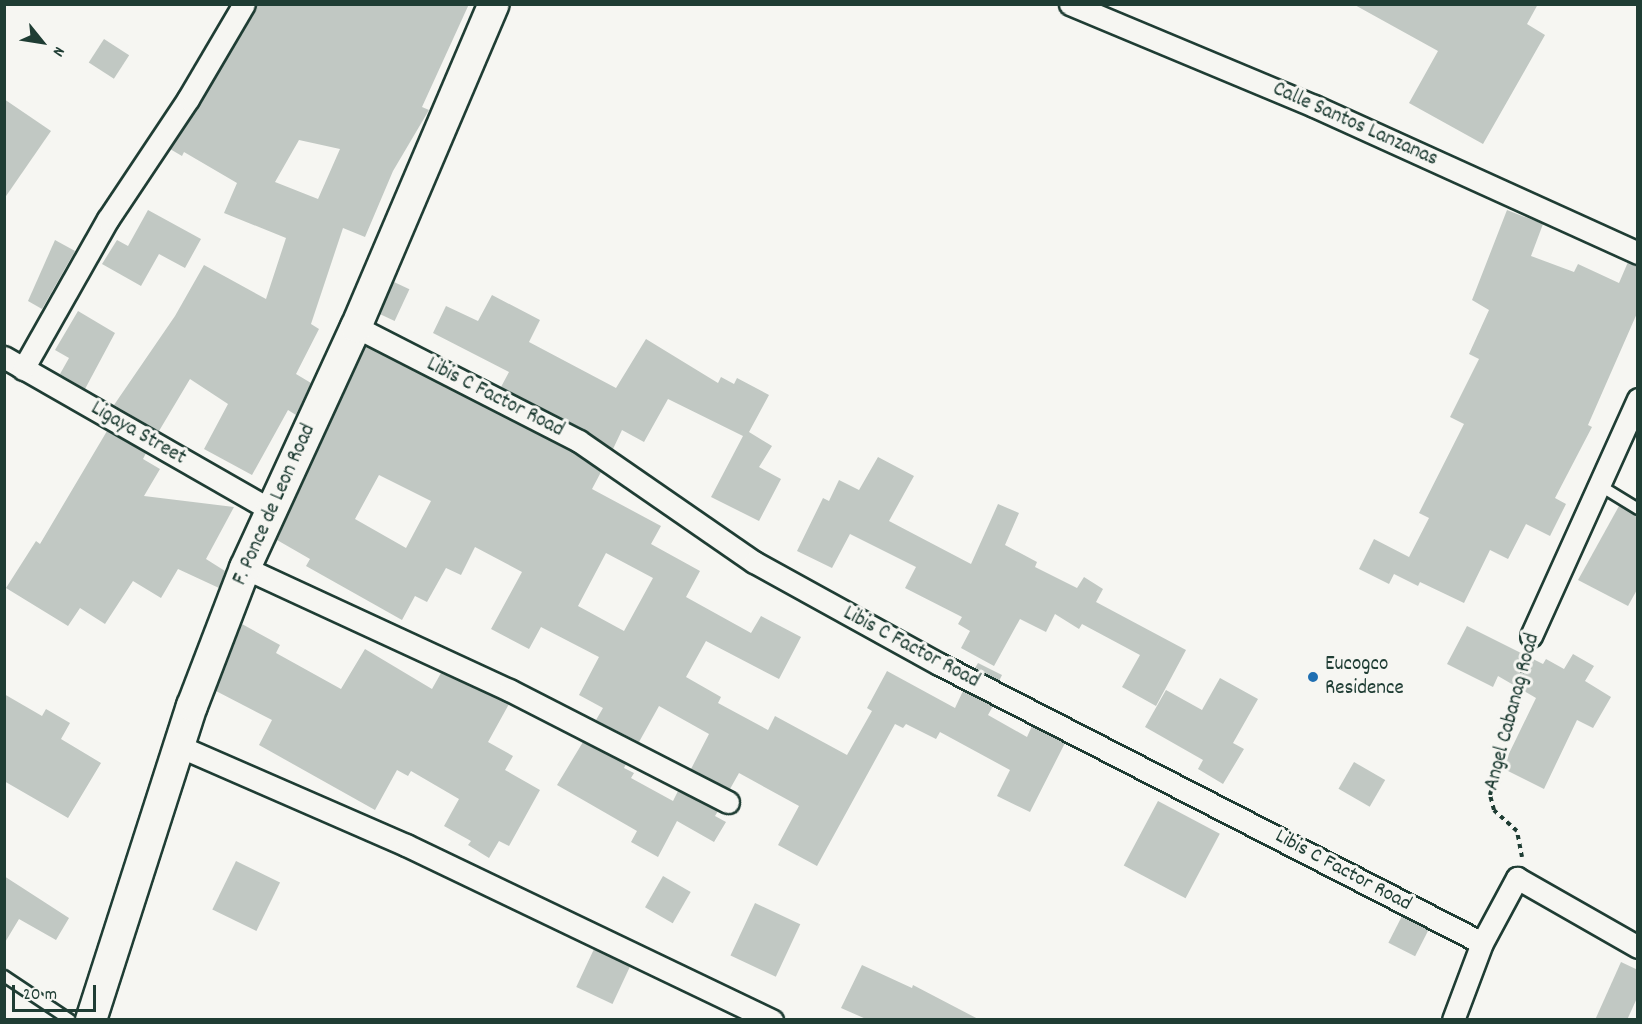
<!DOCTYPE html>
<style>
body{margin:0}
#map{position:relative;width:1642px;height:1024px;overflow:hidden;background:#f6f6f2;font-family:Dekko,sans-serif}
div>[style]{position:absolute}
.building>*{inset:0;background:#c1c8c3;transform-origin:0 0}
.path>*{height:4px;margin-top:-2px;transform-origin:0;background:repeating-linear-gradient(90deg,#1f3d34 0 4.5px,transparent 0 9px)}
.roads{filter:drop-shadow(2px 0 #1f3d34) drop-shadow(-2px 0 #1f3d34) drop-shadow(0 2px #1f3d34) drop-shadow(0 -2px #1f3d34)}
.lane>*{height:10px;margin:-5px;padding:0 5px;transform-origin:5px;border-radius:5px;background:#f6f6f2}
.street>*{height:21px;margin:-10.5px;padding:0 10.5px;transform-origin:10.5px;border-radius:10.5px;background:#f6f6f2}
.secondary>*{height:30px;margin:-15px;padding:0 15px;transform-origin:15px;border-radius:15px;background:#f6f6f2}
.dots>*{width:16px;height:16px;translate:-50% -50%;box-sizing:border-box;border:3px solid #f6f6f2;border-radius:50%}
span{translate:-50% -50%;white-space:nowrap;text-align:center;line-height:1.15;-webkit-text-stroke:6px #f6f6f2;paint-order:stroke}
.street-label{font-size:21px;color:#1f3d34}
.poi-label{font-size:21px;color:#1f3d34}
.left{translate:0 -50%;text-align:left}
.frame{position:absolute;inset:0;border:6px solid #1f3d34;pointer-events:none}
.north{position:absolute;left:12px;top:12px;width:60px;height:60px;-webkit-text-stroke:4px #f6f6f2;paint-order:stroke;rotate:120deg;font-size:16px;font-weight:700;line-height:24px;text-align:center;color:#1f3d34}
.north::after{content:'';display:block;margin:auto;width:21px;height:27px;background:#1f3d34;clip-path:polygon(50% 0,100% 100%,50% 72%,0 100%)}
.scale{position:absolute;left:12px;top:985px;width:84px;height:27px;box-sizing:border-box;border:3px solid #1f3d34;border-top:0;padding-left:8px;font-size:18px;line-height:21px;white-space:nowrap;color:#1f3d34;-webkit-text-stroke:4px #f6f6f2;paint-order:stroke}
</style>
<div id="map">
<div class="building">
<i style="clip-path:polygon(evenodd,257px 4px,469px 4px,422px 107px,429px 110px,393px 171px,365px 237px,343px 228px,311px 324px,319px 329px,296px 374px,311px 383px,296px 415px,288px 410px,252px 475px,204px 449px,228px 404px,190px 379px,159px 431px,114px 405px,175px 316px,204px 265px,266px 299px,286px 238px,224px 213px,237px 183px,184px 152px,182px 156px,170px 149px,257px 4px,299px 140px,340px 149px,318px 199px,275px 182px,299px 140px)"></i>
<i style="clip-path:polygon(1353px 4px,1538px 4px,1527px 24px,1545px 35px,1483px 144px,1409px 103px,1438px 51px)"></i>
<i style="left:104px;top:39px;width:30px;height:28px;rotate:33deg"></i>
<i style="clip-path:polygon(4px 99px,51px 131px,4px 199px)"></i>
<i style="clip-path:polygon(148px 210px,201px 239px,185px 268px,159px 254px,141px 286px,102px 264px,117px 240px,128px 246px)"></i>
<i style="clip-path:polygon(1507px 210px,1543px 224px,1531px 256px,1574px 272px,1578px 264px,1619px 283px,1628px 262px,1638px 265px,1638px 311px,1588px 425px,1592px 427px,1555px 498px,1566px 504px,1550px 536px,1526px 524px,1508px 559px,1490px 550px,1464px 603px,1420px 582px,1418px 586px,1394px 574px,1389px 584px,1359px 569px,1374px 539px,1409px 557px,1429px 518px,1419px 513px,1464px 424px,1450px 417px,1479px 359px,1469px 354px,1489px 310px,1472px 300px)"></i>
<i style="clip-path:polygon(55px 240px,75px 251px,42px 309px,28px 301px)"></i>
<i style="left:394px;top:282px;width:17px;height:35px;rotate:25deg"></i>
<i style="clip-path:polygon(492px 295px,540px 320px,529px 342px,616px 388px,646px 339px,718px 383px,721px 377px,734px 384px,737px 378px,769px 395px,749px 432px,772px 446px,759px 467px,781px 479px,759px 521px,711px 497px,743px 436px,668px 399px,644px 442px,622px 430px,613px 449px,585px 430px,501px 387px,509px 372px,433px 333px,446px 306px,478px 321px)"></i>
<i style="clip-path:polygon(78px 311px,115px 333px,85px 389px,60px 374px,69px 358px,55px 350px)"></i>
<i style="clip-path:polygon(evenodd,366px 346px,572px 452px,601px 472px,592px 489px,661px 526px,651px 544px,700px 571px,686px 597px,751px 633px,761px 616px,801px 637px,779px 679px,706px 641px,686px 677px,721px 697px,718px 703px,768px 730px,775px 716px,847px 755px,872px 711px,867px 708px,887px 671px,955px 708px,963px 691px,993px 706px,988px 715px,1027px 737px,1032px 726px,1065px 743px,1030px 812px,997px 796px,1010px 770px,940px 732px,936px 739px,906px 724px,903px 728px,895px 724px,817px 866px,778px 845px,799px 806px,739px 773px,730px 789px,691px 769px,709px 734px,659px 706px,639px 742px,596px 720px,603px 708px,579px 695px,599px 657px,541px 627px,529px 649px,491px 629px,522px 572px,475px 547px,461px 575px,446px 568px,427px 602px,415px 596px,402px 620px,306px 566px,310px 559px,277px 540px,366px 346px,379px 475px,431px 501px,406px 548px,355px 519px,379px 475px,366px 346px,606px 553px,653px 578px,624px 631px,578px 606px,606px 553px)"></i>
<i style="clip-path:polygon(107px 431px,146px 453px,143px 459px,160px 469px,144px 496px,234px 507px,206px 559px,225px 571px,219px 588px,178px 569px,161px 598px,133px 581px,105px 624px,80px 608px,68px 626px,6px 588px,36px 541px,40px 544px)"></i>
<i style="clip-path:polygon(878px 457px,914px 476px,889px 521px,971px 564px,998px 504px,1019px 513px,1005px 545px,1037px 562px,1035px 567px,1077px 588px,1084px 577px,1103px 589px,1096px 602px,1186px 650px,1156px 706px,1122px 687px,1140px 655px,1082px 624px,1079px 629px,1055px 614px,1046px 632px,1020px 619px,994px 666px,961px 648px,970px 631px,958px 624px,962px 617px,905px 588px,916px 567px,850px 534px,832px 568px,797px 551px,823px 498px,829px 501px,839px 480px,859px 490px)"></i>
<i style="clip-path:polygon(1619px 506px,1638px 516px,1638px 588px,1628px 606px,1578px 580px)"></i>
<i style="clip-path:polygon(242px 624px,280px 645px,276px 653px,341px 689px,365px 649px,432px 689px,441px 673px,509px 704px,488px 742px,513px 756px,505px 770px,540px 790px,509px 846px,499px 841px,489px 858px,468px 845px,471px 841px,444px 826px,459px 799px,411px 771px,408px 776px,397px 770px,375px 810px,259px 745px,272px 720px,216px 691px)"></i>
<i style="clip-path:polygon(1467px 626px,1543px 664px,1546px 659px,1564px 669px,1573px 654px,1594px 666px,1585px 681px,1611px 697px,1593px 728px,1577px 720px,1544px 789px,1502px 768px,1536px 698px,1498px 676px,1493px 687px,1447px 664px)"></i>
<i style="clip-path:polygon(978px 663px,1002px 675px,999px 681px,975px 668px)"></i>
<i style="clip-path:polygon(1220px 678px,1258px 699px,1233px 743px,1244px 749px,1223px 784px,1198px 769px,1203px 760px,1145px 727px,1166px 690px,1202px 710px)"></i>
<i style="clip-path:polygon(4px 694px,42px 716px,46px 709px,70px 723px,61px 739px,101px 763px,68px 818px,4px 781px)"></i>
<i style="clip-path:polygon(583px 742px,626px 764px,624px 768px,634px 773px,631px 778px,673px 801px,678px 791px,718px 811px,715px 816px,726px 822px,714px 842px,677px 821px,658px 857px,631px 842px,637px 831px,557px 785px)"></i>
<i style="left:1354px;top:762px;width:36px;height:31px;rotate:30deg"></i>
<i style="left:1158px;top:801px;width:70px;height:73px;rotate:28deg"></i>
<i style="left:236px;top:861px;width:49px;height:54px;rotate:26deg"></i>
<i style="clip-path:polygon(4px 876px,69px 918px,56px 940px,19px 919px,4px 944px)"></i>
<i style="left:663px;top:876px;width:32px;height:36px;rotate:30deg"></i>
<i style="left:755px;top:903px;width:50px;height:58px;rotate:25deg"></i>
<i style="left:1402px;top:916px;width:30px;height:30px;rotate:27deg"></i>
<i style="left:594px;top:949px;width:40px;height:42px;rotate:25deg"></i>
<i style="clip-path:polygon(1621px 962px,1638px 970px,1638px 996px,1627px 1020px,1595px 1020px)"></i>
<i style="clip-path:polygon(862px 965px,912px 988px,913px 985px,980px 1020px,866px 1019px,841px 1008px)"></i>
</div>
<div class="path">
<i style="left:1522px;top:857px;width:26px;rotate:-101deg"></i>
<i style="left:1517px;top:831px;width:31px;rotate:-138deg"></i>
<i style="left:1494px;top:810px;width:16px;rotate:-105deg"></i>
<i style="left:1490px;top:795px;width:140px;rotate:-75.6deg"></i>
</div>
<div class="roads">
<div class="lane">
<i style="left:1599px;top:485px;width:46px;rotate:31.6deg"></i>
<i style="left:4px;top:976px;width:79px;rotate:33.7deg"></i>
</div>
<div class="street">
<i style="left:1070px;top:4px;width:264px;rotate:22.7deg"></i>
<i style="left:1314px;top:106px;width:356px;rotate:24.4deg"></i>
<i style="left:356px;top:327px;width:250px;rotate:27.1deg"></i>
<i style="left:579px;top:441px;width:213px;rotate:34.7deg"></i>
<i style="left:754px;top:562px;width:211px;rotate:28.9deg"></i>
<i style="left:939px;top:664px;width:610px;rotate:27.19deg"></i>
<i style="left:4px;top:357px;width:308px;rotate:29.8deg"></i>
<i style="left:23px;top:369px;width:172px;rotate:-60.5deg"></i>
<i style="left:108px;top:219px;width:144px;rotate:-56.3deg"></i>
<i style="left:188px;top:99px;width:110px;rotate:-59.5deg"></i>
<i style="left:245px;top:568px;width:291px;rotate:24.8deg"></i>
<i style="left:509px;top:690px;width:246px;rotate:27.1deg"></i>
<i style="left:1531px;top:636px;width:260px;rotate:-65.7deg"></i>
<i style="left:179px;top:746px;width:248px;rotate:23.6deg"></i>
<i style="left:406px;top:845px;width:406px;rotate:25.6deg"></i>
<i style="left:1453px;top:1020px;width:82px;rotate:-69.4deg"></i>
<i style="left:1482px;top:943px;width:74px;rotate:-61.7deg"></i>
<i style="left:1517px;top:878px;width:139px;rotate:29.7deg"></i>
</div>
<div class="secondary">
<i style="left:91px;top:1020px;width:330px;rotate:-72.2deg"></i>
<i style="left:192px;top:706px;width:148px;rotate:-69deg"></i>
<i style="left:245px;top:568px;width:265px;rotate:-65.3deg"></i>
<i style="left:356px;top:327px;width:351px;rotate:-66.9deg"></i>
</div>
</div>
<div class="dots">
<i style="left:1313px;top:677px;background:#1f6fb2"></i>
</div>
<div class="street-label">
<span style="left:1355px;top:125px;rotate:24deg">Calle Santos Lanzanas</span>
<span style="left:495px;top:398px;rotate:27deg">Libis C Factor Road</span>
<span style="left:138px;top:434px;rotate:30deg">Ligaya Street</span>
<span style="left:275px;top:505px;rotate:-66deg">F. Ponce de Leon Road</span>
<span style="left:911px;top:648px;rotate:28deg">Libis C Factor Road</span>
<span style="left:1513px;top:712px;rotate:-75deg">Angel Cabanag Road</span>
<span style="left:1343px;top:871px;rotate:28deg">Libis C Factor Road</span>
</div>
<div class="poi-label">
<span class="left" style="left:1325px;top:677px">Eucogco<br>Residence</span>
</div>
<div class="frame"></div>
<div class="north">N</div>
<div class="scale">20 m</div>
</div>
